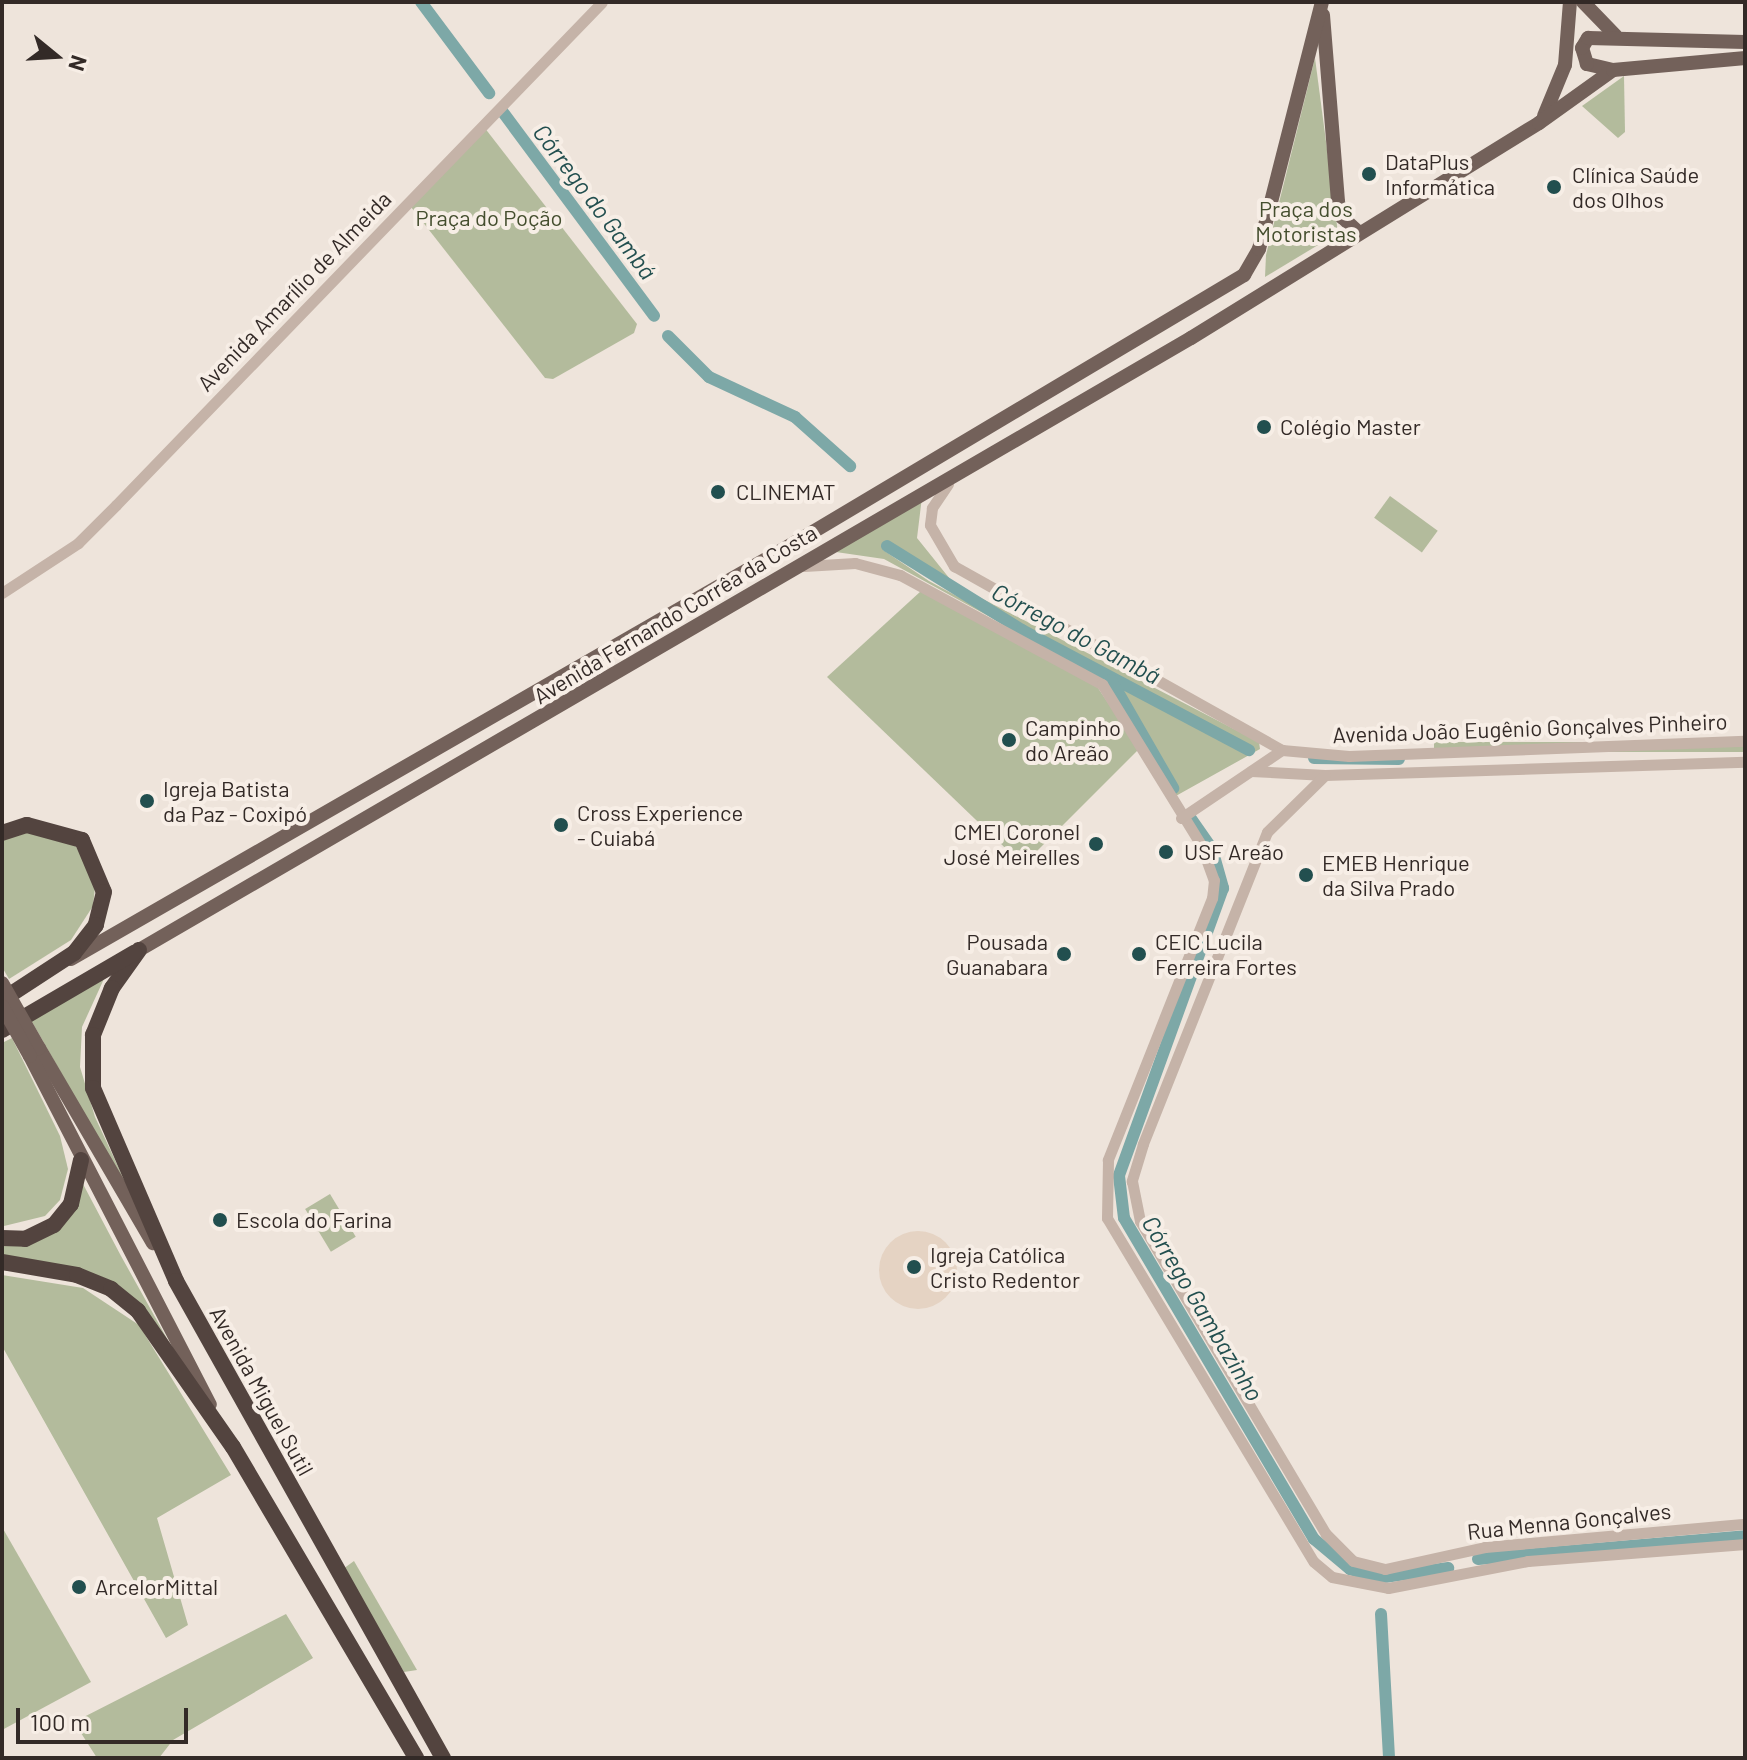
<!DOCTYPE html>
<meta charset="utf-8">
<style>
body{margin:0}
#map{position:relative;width:1747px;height:1760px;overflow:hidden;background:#eee4db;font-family:Barlow,sans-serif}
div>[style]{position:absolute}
.green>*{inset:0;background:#b3bb9c;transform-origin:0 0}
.plaza>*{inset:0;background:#e5d3c3}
.round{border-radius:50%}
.canal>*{height:12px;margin:-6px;padding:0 6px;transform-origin:6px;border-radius:6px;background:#7da8a7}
.minor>*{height:11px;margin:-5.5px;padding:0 5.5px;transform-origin:5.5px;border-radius:5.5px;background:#c5b3a8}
.major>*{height:14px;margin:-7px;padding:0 7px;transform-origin:7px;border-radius:7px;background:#73615a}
.highway>*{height:16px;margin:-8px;padding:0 8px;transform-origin:8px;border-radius:8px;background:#53443f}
.major-bridge>*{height:14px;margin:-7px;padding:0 7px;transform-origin:7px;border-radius:7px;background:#73615a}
.dots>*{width:22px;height:22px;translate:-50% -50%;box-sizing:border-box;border:4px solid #f7eee6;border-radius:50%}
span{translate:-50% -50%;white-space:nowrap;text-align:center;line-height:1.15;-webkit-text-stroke:8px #f7eee6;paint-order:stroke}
.poi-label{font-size:22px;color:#332a27}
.left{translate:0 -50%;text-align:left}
.right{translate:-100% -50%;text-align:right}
.park-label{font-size:22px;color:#444e2e}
.street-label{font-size:22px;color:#332a27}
.water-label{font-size:24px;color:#224f4f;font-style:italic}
.frame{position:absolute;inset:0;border:4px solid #332a27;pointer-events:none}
.north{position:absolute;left:16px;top:16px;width:80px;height:80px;-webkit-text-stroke:6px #f7eee6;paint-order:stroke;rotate:108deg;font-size:22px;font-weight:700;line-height:32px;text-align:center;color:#332a27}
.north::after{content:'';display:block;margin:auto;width:28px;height:36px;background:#332a27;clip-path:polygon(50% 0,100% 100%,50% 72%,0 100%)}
.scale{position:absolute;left:16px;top:1708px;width:172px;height:36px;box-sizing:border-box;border:4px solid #332a27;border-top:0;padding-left:10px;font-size:24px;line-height:28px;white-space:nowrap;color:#332a27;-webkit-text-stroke:6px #f7eee6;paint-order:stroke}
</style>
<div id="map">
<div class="green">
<i style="clip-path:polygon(1315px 58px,1338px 233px,1265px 277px,1266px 255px)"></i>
<i style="clip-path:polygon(1624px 76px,1625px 132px,1618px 138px,1582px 106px)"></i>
<i style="clip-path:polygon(484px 127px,637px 324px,634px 333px,553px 379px,545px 378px,411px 207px)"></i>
<i style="left:1390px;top:496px;width:59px;height:27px;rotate:36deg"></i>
<i style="clip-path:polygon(evenodd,922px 497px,917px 538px,954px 584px,1259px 742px,1260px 749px,1174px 797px,1105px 680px,884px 559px,829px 551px,922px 497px,890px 544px,958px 592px,1249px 749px,1115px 684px,1176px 788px,1172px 791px,1109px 679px,929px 581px,883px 550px,890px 544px)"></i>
<i style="clip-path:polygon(921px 591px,1092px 679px,1139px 749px,1023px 865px,827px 677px)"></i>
<i style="left:1745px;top:742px;width:10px;height:311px;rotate:90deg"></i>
<i style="clip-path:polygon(60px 832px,84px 854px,95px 887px,93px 906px,71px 940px,9px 979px,2px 967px,2px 833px)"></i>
<i style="clip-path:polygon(108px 970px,82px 1027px,80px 1067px,95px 1117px,134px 1201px,31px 1020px)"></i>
<i style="clip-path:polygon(12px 1038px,60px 1136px,68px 1169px,60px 1200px,45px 1216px,4px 1226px,2px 1043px)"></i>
<i style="clip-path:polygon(83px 1184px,121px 1256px,179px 1360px,110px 1288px,2px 1261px,2px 1242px,33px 1239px)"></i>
<i style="left:330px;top:1194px;width:50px;height:29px;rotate:59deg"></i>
<i style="clip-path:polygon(2px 1275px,83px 1288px,139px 1325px,231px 1475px,157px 1518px,188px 1625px,166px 1638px,2px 1346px)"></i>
<i style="clip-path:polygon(2px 1527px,91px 1682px,2px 1730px)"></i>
<i style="clip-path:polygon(354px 1561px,417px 1670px,404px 1672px,343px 1569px)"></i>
<i style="clip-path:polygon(286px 1614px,313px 1658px,173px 1740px,159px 1758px,97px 1758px,74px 1722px)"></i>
</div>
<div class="plaza">
<i class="round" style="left:879px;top:1231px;width:78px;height:78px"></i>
</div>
<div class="canal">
<i style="left:421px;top:2px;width:114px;rotate:53.2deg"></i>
<i style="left:502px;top:111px;width:255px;rotate:53.4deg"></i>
<i style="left:668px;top:336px;width:58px;rotate:45deg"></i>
<i style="left:709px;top:377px;width:95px;rotate:24.9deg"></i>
<i style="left:795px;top:417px;width:74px;rotate:41.7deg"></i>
<i style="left:887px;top:546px;width:159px;rotate:31.9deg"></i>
<i style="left:1022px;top:630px;width:257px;rotate:27.9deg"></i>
<i style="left:1111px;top:680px;width:125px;rotate:60.1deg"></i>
<i style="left:1314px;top:758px;width:85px;rotate:0.7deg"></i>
<i style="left:1189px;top:816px;width:40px;rotate:55.1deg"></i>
<i style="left:1212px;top:849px;width:41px;rotate:74.2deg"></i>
<i style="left:1223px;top:888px;width:306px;rotate:109.9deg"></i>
<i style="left:1119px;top:1176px;width:42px;rotate:83.2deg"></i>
<i style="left:1124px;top:1218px;width:373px;rotate:59.4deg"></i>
<i style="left:1314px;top:1539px;width:47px;rotate:39.8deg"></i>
<i style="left:1350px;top:1569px;width:28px;rotate:18deg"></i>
<i style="left:1377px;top:1578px;width:72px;rotate:-8deg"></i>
<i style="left:1478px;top:1559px;width:268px;rotate:-4.9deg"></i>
<i style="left:1381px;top:1614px;width:144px;rotate:86.8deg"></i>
</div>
<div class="minor">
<i style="left:948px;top:484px;width:29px;rotate:124deg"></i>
<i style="left:932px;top:508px;width:17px;rotate:97deg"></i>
<i style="left:930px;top:525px;width:48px;rotate:59.7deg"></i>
<i style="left:954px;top:566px;width:376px;rotate:29.3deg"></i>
<i style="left:1282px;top:750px;width:67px;rotate:5.1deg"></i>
<i style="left:1349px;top:756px;width:396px;rotate:-2.2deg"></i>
<i style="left:804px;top:566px;width:51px;rotate:-3.4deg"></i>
<i style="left:855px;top:563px;width:47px;rotate:14.9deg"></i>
<i style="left:900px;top:575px;width:230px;rotate:28.4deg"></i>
<i style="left:1102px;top:684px;width:189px;rotate:58.4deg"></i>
<i style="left:1201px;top:845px;width:37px;rotate:70deg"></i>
<i style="left:1214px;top:880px;width:18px;rotate:96deg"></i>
<i style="left:1212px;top:898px;width:282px;rotate:111.7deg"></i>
<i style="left:1108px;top:1160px;width:58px;rotate:91deg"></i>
<i style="left:1107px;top:1218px;width:401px;rotate:59deg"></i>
<i style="left:1314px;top:1562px;width:23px;rotate:40deg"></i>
<i style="left:1332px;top:1577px;width:57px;rotate:11.1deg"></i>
<i style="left:1388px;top:1588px;width:143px;rotate:-10.9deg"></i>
<i style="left:1528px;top:1561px;width:218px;rotate:-4.5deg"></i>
<i style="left:2px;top:593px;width:91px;rotate:-33.3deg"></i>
<i style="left:78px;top:543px;width:54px;rotate:-45deg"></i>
<i style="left:116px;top:505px;width:699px;rotate:-45.98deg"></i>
<i style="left:1251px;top:771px;width:74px;rotate:3.1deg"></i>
<i style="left:1325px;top:775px;width:420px;rotate:-1.8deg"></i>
<i style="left:1325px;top:775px;width:81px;rotate:135.5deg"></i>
<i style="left:1267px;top:832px;width:336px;rotate:111.7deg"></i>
<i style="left:1143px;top:1144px;width:39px;rotate:107deg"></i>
<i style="left:1132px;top:1181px;width:41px;rotate:78.7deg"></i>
<i style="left:1140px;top:1221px;width:364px;rotate:59.3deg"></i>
<i style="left:1326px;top:1534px;width:38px;rotate:45deg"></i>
<i style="left:1353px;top:1561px;width:33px;rotate:14deg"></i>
<i style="left:1385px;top:1569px;width:102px;rotate:-12.4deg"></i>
<i style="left:1485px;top:1547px;width:261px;rotate:-5.1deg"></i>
<i style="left:1181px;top:818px;width:122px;rotate:-34deg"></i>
</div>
<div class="major">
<i style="left:1583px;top:2px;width:47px;rotate:45.9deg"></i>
<i style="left:1323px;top:15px;width:188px;rotate:85.4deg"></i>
<i style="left:1338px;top:202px;width:16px;rotate:75deg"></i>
<i style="left:1342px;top:217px;width:23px;rotate:43deg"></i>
<i style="left:1613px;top:70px;width:27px;rotate:-167deg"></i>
<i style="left:1587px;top:64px;width:17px;rotate:-107deg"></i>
<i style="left:1582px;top:48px;width:12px;rotate:-59deg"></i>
<i style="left:1588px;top:38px;width:157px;rotate:1.5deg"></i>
<i style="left:1544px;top:116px;width:55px;rotate:-67.6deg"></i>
<i style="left:1565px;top:65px;width:63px;rotate:-85.5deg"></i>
<i style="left:139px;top:950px;width:1217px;rotate:-30.19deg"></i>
<i style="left:1191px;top:338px;width:409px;rotate:-31.7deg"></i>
<i style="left:1539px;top:123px;width:91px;rotate:-35.6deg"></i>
<i style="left:1613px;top:70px;width:133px;rotate:-5.2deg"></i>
<i style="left:71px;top:959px;width:842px;rotate:-29.91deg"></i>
<i style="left:801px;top:539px;width:516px;rotate:-30.79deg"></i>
<i style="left:1244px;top:275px;width:30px;rotate:-60deg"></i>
<i style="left:1259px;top:249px;width:255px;rotate:-75.7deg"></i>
<i style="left:39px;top:1048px;width:226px;rotate:59.7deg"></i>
<i style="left:30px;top:1056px;width:392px;rotate:62.7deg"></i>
</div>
<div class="highway">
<i style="left:2px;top:833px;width:26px;rotate:-18deg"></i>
<i style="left:27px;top:825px;width:57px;rotate:15.3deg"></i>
<i style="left:82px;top:840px;width:56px;rotate:67.1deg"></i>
<i style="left:104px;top:892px;width:34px;rotate:104deg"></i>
<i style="left:96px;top:925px;width:36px;rotate:128deg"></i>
<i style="left:74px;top:953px;width:86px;rotate:146.9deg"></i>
<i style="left:139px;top:950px;width:47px;rotate:125.4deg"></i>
<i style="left:112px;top:988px;width:51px;rotate:112deg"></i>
<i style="left:93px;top:1035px;width:53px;rotate:90deg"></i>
<i style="left:93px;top:1088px;width:210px;rotate:66.7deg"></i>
<i style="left:176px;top:1281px;width:547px;rotate:60.76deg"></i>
<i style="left:2px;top:1030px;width:153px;rotate:-30.3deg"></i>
<i style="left:2px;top:1238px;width:23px;rotate:2deg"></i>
<i style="left:25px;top:1239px;width:32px;rotate:-26deg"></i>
<i style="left:54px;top:1225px;width:27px;rotate:-51deg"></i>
<i style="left:71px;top:1204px;width:45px;rotate:-77.2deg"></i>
<i style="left:2px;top:1262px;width:76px;rotate:9.8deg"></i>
<i style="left:77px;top:1275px;width:37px;rotate:22deg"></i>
<i style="left:111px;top:1289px;width:35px;rotate:39deg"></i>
<i style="left:138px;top:1311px;width:166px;rotate:55.1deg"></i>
<i style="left:233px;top:1447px;width:361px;rotate:59.5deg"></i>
</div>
<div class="major-bridge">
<i style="left:2px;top:983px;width:75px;rotate:60.4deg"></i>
<i style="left:2px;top:1006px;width:57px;rotate:60.8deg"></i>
</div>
<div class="dots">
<i style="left:1369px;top:174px;background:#224f4f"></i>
<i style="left:1554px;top:187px;background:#224f4f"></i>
<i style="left:1264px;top:427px;background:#224f4f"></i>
<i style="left:718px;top:492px;background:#224f4f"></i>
<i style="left:1009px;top:740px;background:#224f4f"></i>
<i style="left:147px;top:801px;background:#224f4f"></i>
<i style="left:561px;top:825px;background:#224f4f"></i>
<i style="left:1096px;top:844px;background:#224f4f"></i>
<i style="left:1166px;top:852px;background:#224f4f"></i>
<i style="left:1306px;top:875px;background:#224f4f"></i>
<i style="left:1064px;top:954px;background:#224f4f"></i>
<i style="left:1139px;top:954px;background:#224f4f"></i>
<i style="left:220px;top:1220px;background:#224f4f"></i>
<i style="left:914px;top:1267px;background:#224f4f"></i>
<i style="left:79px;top:1587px;background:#224f4f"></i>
</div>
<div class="poi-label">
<span class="left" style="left:1385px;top:174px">DataPlus<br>Informática</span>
<span class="left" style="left:1572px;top:187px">Clínica Saúde<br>dos Olhos</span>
<span class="left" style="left:1280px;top:427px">Colégio Master</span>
<span class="left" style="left:736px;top:492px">CLINEMAT</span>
<span class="left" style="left:1025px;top:740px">Campinho<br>do Areão</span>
<span class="left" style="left:163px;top:801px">Igreja Batista<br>da Paz - Coxipó</span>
<span class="left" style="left:577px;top:825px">Cross Experience<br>- Cuiabá</span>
<span class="right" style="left:1080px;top:844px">CMEI Coronel<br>José Meirelles</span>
<span class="left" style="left:1184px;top:852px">USF Areão</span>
<span class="left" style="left:1322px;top:875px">EMEB Henrique<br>da Silva Prado</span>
<span class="right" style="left:1048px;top:954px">Pousada<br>Guanabara</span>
<span class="left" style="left:1155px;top:954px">CEIC Lucila<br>Ferreira Fortes</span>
<span class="left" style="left:236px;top:1220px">Escola do Farina</span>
<span class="left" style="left:930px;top:1267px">Igreja Católica<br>Cristo Redentor</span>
<span class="left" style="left:95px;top:1587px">ArcelorMittal</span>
</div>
<div class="park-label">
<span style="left:1306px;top:221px">Praça dos<br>Motoristas</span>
<span style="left:489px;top:218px">Praça do Poção</span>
</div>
<div class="street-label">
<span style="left:294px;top:291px;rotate:-46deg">Avenida Amarílio de Almeida</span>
<span style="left:675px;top:614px;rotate:-31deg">Avenida Fernando Corrêa da Costa</span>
<span style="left:1530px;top:728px;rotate:-2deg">Avenida João Eugênio Gonçalves Pinheiro</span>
<span style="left:262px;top:1391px;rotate:61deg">Avenida Miguel Sutil</span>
<span style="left:1569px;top:1521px;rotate:-6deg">Rua Menna Gonçalves</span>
</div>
<div class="water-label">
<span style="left:595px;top:201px;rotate:53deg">Córrego do Gambá</span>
<span style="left:1076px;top:633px;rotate:28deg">Córrego do Gambá</span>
<span style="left:1203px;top:1308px;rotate:59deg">Córrego Gambazinho</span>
</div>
<div class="frame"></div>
<div class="north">N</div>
<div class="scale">100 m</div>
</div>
